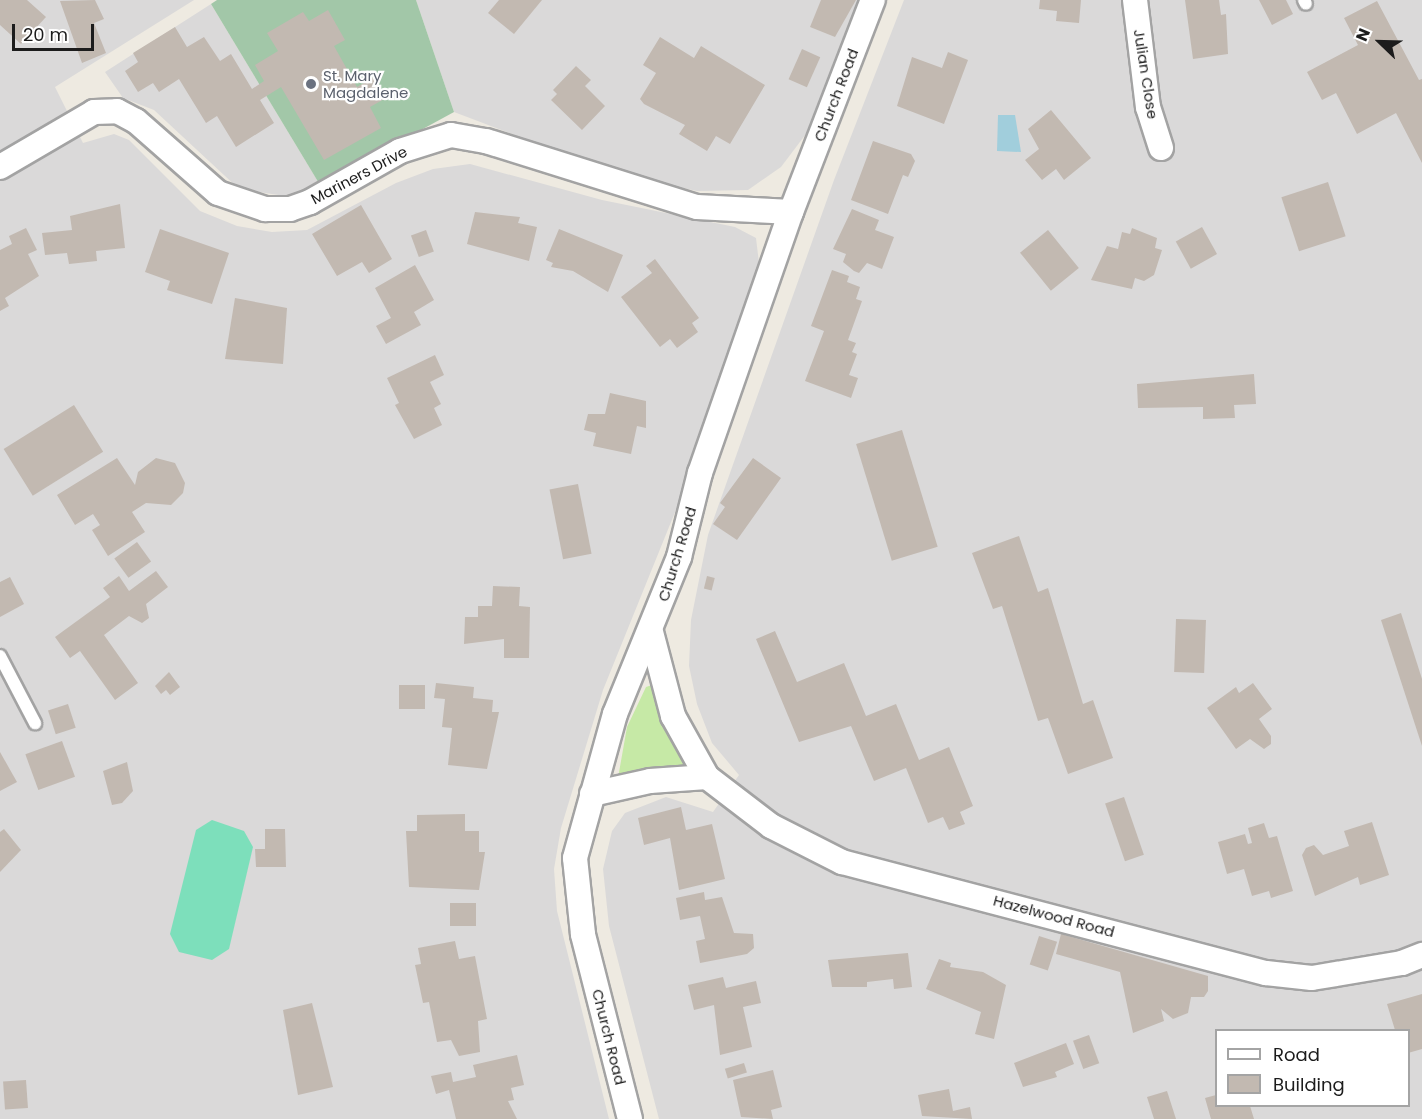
<!DOCTYPE html>
<style>
body{margin:0}
#map{position:relative;width:1422px;height:1119px;overflow:hidden;background:#eeeae1;font-family:Poppins,sans-serif}
div>[style]{position:absolute}
.residential>*{inset:0;background:#dad9d9}
.grass>*{inset:0;background:#c6e9a6}
.cemetery>*{inset:0;background:#a2c7a8}
.pitch>*{inset:0;background:#7ddfbb}
.water>*{inset:0;background:#a1cedc}
.building>*{inset:0;background:#c2b9b1;transform-origin:0 0}
.roads{filter:drop-shadow(2px 0 #a3a3a3) drop-shadow(-2px 0 #a3a3a3) drop-shadow(0 2px #a3a3a3) drop-shadow(0 -2px #a3a3a3)}
.lane>*{height:12px;margin:-6px;padding:0 6px;transform-origin:6px;border-radius:6px;background:#fff}
.street>*{height:24px;margin:-12px;padding:0 12px;transform-origin:12px;border-radius:12px;background:#fff}
.dots>*{width:16px;height:16px;translate:-50% -50%;box-sizing:border-box;border:3px solid #fff;border-radius:50%}
span{translate:-50% -50%;white-space:nowrap;text-align:center;line-height:1.15;-webkit-text-stroke:4.5px #fff;paint-order:stroke}
.street-label{font-size:15px;color:#1c1c1c}
.worship-label{font-size:15px;color:#5b616d}
.left{translate:0 -50%;text-align:left}
.legend{position:absolute;left:1215px;top:1029px;width:195px;height:78px;box-sizing:border-box;background:#fff;border:2px solid #a4a4a4;margin:0;padding:8px 10px;list-style:none;font-size:18px;color:#1c1c1c}
.legend li{display:flex;align-items:center;gap:12px;height:30px}
.legend b{width:30px;border:2px solid #a4a4a4}
.north{position:absolute;left:1350px;top:12px;width:60px;height:60px;-webkit-text-stroke:4px #fff;paint-order:stroke;rotate:293deg;font-size:16px;font-weight:700;line-height:24px;text-align:center;color:#1c1c1c}
.north::after{content:'';display:block;margin:auto;width:21px;height:27px;background:#1c1c1c;clip-path:polygon(50% 0,100% 100%,50% 72%,0 100%)}
.scale{position:absolute;left:12px;top:24px;width:82px;height:27px;box-sizing:border-box;border:3px solid #1c1c1c;border-top:0;padding-left:8px;font-size:18px;line-height:21px;white-space:nowrap;color:#1c1c1c;-webkit-text-stroke:4px #fff;paint-order:stroke}
</style>
<div id="map">
<div class="residential">
<i style="clip-path:polygon(0 0,194px 0,55px 87px,83px 143px,114px 134px,129px 140px,200px 211px,237px 226px,272px 232px,307px 230px,396px 183px,433px 169px,470px 164px,602px 200px,735px 227px,756px 238px,759px 263px,686px 485px,603px 690px,561px 828px,554px 869px,557px 911px,609px 1119px,0 1119px)"></i>
<i style="clip-path:polygon(416px 0,863px 0,812px 126px,781px 167px,748px 190px,697px 191px,617px 174px,454px 112px)"></i>
<i style="clip-path:polygon(evenodd,904px 0,1422px 0,1422px 1119px,659px 1119px,609px 926px,603px 869px,612px 831px,625px 813px,666px 797px,713px 812px,739px 775px,712px 743px,697px 704px,689px 666px,691px 620px,708px 535px,834px 180px,904px 0,1216px 1030px,1408px 1030px,1408px 1106px,1216px 1106px,1216px 1030px)"></i>
<i style="clip-path:polygon(211px 4px,320px 185px,285px 196px,239px 189px,154px 110px,123px 98px,105px 72px)"></i>
</div>
<div class="grass">
<i style="clip-path:polygon(652px 685px,661px 699px,667px 732px,686px 766px,618px 778px,627px 727px,646px 687px)"></i>
</div>
<div class="cemetery">
<i style="clip-path:polygon(217px 0,416px 0,454px 112px,320px 185px,211px 4px)"></i>
</div>
<div class="pitch">
<i style="clip-path:polygon(212px 820px,244px 831px,253px 847px,229px 949px,212px 960px,179px 952px,170px 934px,196px 830px)"></i>
</div>
<div class="water">
<i style="clip-path:polygon(998px 115px,1015px 115px,1021px 152px,997px 151px)"></i>
</div>
<div class="building">
<i style="clip-path:polygon(0 0,27px 0,46px 17px,21px 44px,0 25px)"></i>
<i style="clip-path:polygon(95px 0,104px 19px,94px 23px,106px 53px,82px 63px,60px 1px)"></i>
<i style="clip-path:polygon(499px 0,542px 0,514px 34px,488px 13px)"></i>
<i style="clip-path:polygon(821px 0,856px 0,835px 37px,810px 27px)"></i>
<i style="clip-path:polygon(1040px 0,1081px 0,1079px 23px,1056px 21px,1057px 11px,1039px 9px)"></i>
<i style="clip-path:polygon(1185px 0,1219px 0,1221px 15px,1226px 14px,1228px 54px,1193px 59px)"></i>
<i style="clip-path:polygon(1259px 0,1286px 0,1293px 14px,1272px 25px)"></i>
<i style="clip-path:polygon(1377px 1px,1419px 80px,1422px 79px,1422px 163px,1396px 113px,1357px 134px,1336px 93px,1322px 100px,1307px 72px,1358px 45px,1344px 18px)"></i>
<i style="clip-path:polygon(328px 10px,345px 40px,334px 46px,357px 87px,374px 77px,386px 98px,370px 107px,381px 128px,324px 160px,281px 87px,260px 100px,274px 123px,236px 147px,217px 116px,206px 123px,179px 79px,159px 92px,153px 83px,138px 92px,125px 71px,138px 62px,133px 53px,175px 27px,187px 47px,204px 37px,220px 61px,231px 54px,252px 89px,264px 81px,255px 65px,278px 51px,267px 33px,303px 12px,309px 21px)"></i>
<i style="clip-path:polygon(660px 37px,694px 58px,701px 46px,765px 85px,730px 144px,716px 136px,707px 151px,679px 134px,685px 125px,644px 104px,640px 99px,656px 73px,643px 65px)"></i>
<i style="left:802px;top:49px;width:20px;height:33px;rotate:24deg"></i>
<i style="clip-path:polygon(948px 52px,968px 60px,944px 124px,897px 106px,912px 57px,942px 68px)"></i>
<i style="clip-path:polygon(576px 66px,591px 80px,585px 86px,605px 106px,582px 130px,551px 100px,557px 94px,553px 90px)"></i>
<i style="clip-path:polygon(1051px 110px,1091px 158px,1064px 180px,1056px 169px,1042px 180px,1025px 160px,1039px 149px,1028px 129px)"></i>
<i style="clip-path:polygon(873px 141px,911px 154px,915px 161px,908px 177px,903px 175px,888px 214px,851px 200px)"></i>
<i style="left:1328px;top:182px;width:57px;height:49px;rotate:72deg"></i>
<i style="clip-path:polygon(120px 204px,125px 248px,96px 251px,97px 261px,69px 264px,67px 253px,45px 255px,42px 233px,72px 230px,70px 216px)"></i>
<i style="clip-path:polygon(361px 205px,392px 259px,369px 273px,362px 262px,337px 276px,312px 234px)"></i>
<i style="clip-path:polygon(852px 209px,879px 220px,875px 230px,894px 237px,882px 269px,867px 263px,859px 273px,854px 271px,843px 262px,846px 254px,833px 249px)"></i>
<i style="clip-path:polygon(475px 212px,520px 217px,518px 223px,537px 227px,529px 261px,467px 244px)"></i>
<i style="left:1202px;top:227px;width:31px;height:30px;rotate:61deg"></i>
<i style="clip-path:polygon(26px 228px,37px 250px,28px 254px,39px 276px,5px 298px,9px 306px,0 311px,0 250px,12px 244px,9px 236px)"></i>
<i style="clip-path:polygon(1132px 228px,1157px 238px,1155px 248px,1162px 250px,1154px 275px,1144px 281px,1135px 278px,1132px 289px,1091px 280px,1107px 246px,1118px 249px,1122px 232px,1130px 234px)"></i>
<i style="clip-path:polygon(160px 229px,229px 253px,212px 304px,167px 290px,170px 281px,145px 272px)"></i>
<i style="clip-path:polygon(559px 229px,623px 255px,608px 292px,573px 271px,551px 267px,553px 263px,546px 260px)"></i>
<i style="left:426px;top:230px;width:23px;height:16px;rotate:70deg"></i>
<i style="left:1048px;top:230px;width:49px;height:36px;rotate:51deg"></i>
<i style="clip-path:polygon(655px 259px,699px 318px,692px 323px,698px 332px,677px 348px,670px 339px,660px 347px,621px 297px,652px 273px,646px 266px)"></i>
<i style="clip-path:polygon(415px 265px,434px 300px,414px 312px,421px 325px,386px 344px,376px 326px,391px 318px,375px 288px)"></i>
<i style="clip-path:polygon(832px 270px,849px 276px,847px 282px,860px 287px,856px 299px,862px 301px,848px 340px,856px 343px,852px 352px,857px 354px,849px 375px,858px 378px,851px 398px,805px 381px,824px 331px,811px 326px)"></i>
<i style="clip-path:polygon(235px 298px,287px 308px,283px 364px,225px 359px)"></i>
<i style="clip-path:polygon(435px 355px,444px 375px,430px 382px,441px 404px,434px 408px,442px 425px,414px 439px,395px 405px,399px 403px,387px 378px)"></i>
<i style="clip-path:polygon(1254px 374px,1256px 404px,1234px 405px,1235px 418px,1203px 419px,1203px 407px,1138px 408px,1137px 384px)"></i>
<i style="clip-path:polygon(610px 393px,646px 401px,646px 428px,637px 426px,631px 454px,593px 446px,596px 433px,584px 430px,588px 414px,605px 414px)"></i>
<i style="left:74px;top:405px;width:55px;height:83px;rotate:58deg"></i>
<i style="left:902px;top:430px;width:122px;height:48px;rotate:73deg"></i>
<i style="clip-path:polygon(117px 458px,135px 485px,138px 472px,156px 458px,175px 463px,185px 483px,183px 493px,171px 505px,146px 503px,132px 512px,145px 532px,108px 556px,92px 530px,100px 525px,93px 514px,75px 525px,57px 495px)"></i>
<i style="clip-path:polygon(753px 458px,781px 478px,737px 540px,713px 524px,725px 507px,720px 503px)"></i>
<i style="left:578px;top:484px;width:71px;height:29px;rotate:79deg"></i>
<i style="clip-path:polygon(1019px 536px,1038px 592px,1048px 588px,1083px 704px,1093px 700px,1113px 758px,1068px 774px,1048px 718px,1038px 721px,1002px 606px,993px 609px,972px 553px)"></i>
<i style="left:137px;top:542px;width:24px;height:28px;rotate:54deg"></i>
<i style="clip-path:polygon(156px 571px,168px 587px,146px 604px,149px 618px,142px 623px,129px 616px,104px 635px,138px 683px,115px 700px,80px 651px,70px 658px,55px 637px,110px 597px,103px 588px,119px 576px,129px 591px)"></i>
<i style="left:707px;top:576px;width:8px;height:13px;rotate:14deg"></i>
<i style="clip-path:polygon(10px 577px,24px 604px,0 617px,0 582px)"></i>
<i style="clip-path:polygon(493px 586px,520px 587px,519px 606px,530px 607px,529px 658px,504px 658px,504px 639px,464px 644px,465px 617px,478px 617px,478px 606px,492px 606px)"></i>
<i style="clip-path:polygon(1401px 613px,1422px 679px,1422px 746px,1381px 620px)"></i>
<i style="left:1176px;top:619px;width:30px;height:53px;rotate:2deg"></i>
<i style="clip-path:polygon(775px 631px,797px 682px,844px 663px,866px 716px,896px 704px,919px 760px,949px 747px,973px 806px,960px 812px,965px 824px,949px 830px,943px 817px,928px 823px,906px 768px,874px 781px,851px 726px,799px 742px,756px 639px)"></i>
<i style="clip-path:polygon(169px 672px,180px 687px,170px 695px,166px 690px,161px 694px,155px 686px)"></i>
<i style="clip-path:polygon(436px 683px,474px 687px,473px 698px,493px 700px,492px 712px,499px 712px,487px 769px,448px 765px,452px 728px,442px 727px,445px 699px,434px 698px)"></i>
<i style="clip-path:polygon(1253px 683px,1272px 709px,1259px 719px,1271px 736px,1271px 744px,1264px 749px,1250px 739px,1236px 749px,1207px 708px,1236px 687px,1239px 693px)"></i>
<i style="left:399px;top:685px;width:26px;height:24px"></i>
<i style="left:68px;top:704px;width:25px;height:21px;rotate:72deg"></i>
<i style="left:62px;top:741px;width:38px;height:39px;rotate:70deg"></i>
<i style="clip-path:polygon(0 752px,17px 782px,0 791px)"></i>
<i style="clip-path:polygon(127px 762px,133px 791px,122px 803px,112px 805px,103px 771px)"></i>
<i style="left:1124px;top:797px;width:61px;height:20px;rotate:71deg"></i>
<i style="clip-path:polygon(681px 807px,686px 830px,712px 824px,725px 879px,679px 890px,670px 838px,644px 845px,638px 818px)"></i>
<i style="clip-path:polygon(465px 814px,465px 831px,479px 831px,479px 852px,485px 852px,479px 890px,409px 887px,406px 831px,417px 831px,417px 815px)"></i>
<i style="clip-path:polygon(1372px 822px,1389px 875px,1360px 885px,1358px 877px,1315px 896px,1302px 855px,1306px 848px,1314px 845px,1323px 855px,1349px 846px,1344px 831px)"></i>
<i style="clip-path:polygon(1264px 823px,1269px 838px,1277px 836px,1293px 891px,1271px 898px,1269px 891px,1252px 896px,1244px 869px,1227px 874px,1218px 842px,1245px 834px,1248px 844px,1252px 843px,1248px 828px)"></i>
<i style="clip-path:polygon(4px 829px,21px 850px,0 872px,0 832px)"></i>
<i style="clip-path:polygon(265px 829px,285px 829px,286px 867px,256px 867px,255px 849px,265px 849px)"></i>
<i style="clip-path:polygon(704px 892px,705px 900px,722px 897px,734px 933px,753px 934px,754px 948px,747px 954px,700px 963px,696px 941px,705px 939px,700px 916px,680px 920px,676px 898px)"></i>
<i style="left:450px;top:903px;width:26px;height:23px"></i>
<i style="clip-path:polygon(1061px 934px,1208px 976px,1208px 991px,1204px 997px,1191px 997px,1188px 1013px,1173px 1019px,1161px 1009px,1164px 1021px,1133px 1033px,1120px 972px,1056px 954px)"></i>
<i style="left:1039px;top:936px;width:19px;height:30px;rotate:18deg"></i>
<i style="clip-path:polygon(455px 941px,459px 959px,475px 956px,487px 1019px,478px 1021px,480px 1052px,459px 1056px,451px 1040px,437px 1042px,429px 1002px,423px 1003px,415px 965px,421px 964px,418px 948px)"></i>
<i style="clip-path:polygon(908px 953px,912px 987px,894px 989px,893px 979px,867px 982px,867px 987px,832px 987px,828px 960px)"></i>
<i style="clip-path:polygon(939px 959px,951px 963px,950px 967px,983px 972px,1006px 985px,994px 1039px,975px 1034px,981px 1012px,926px 989px)"></i>
<i style="clip-path:polygon(723px 977px,726px 988px,756px 981px,761px 1003px,743px 1007px,752px 1047px,720px 1055px,714px 1005px,694px 1010px,688px 985px)"></i>
<i style="clip-path:polygon(1422px 994px,1422px 1049px,1408px 1053px,1408px 1030px,1395px 1030px,1387px 1004px)"></i>
<i style="clip-path:polygon(312px 1003px,333px 1087px,298px 1095px,283px 1010px)"></i>
<i style="left:1089px;top:1035px;width:30px;height:17px;rotate:70deg"></i>
<i style="clip-path:polygon(1066px 1043px,1074px 1064px,1055px 1072px,1057px 1077px,1023px 1087px,1014px 1063px)"></i>
<i style="clip-path:polygon(517px 1055px,524px 1085px,511px 1088px,514px 1100px,508px 1101px,517px 1119px,456px 1119px,449px 1090px,436px 1094px,431px 1076px,451px 1072px,453px 1082px,476px 1077px,473px 1065px)"></i>
<i style="left:744px;top:1063px;width:10px;height:20px;rotate:73deg"></i>
<i style="clip-path:polygon(773px 1070px,782px 1107px,771px 1110px,773px 1119px,741px 1117px,733px 1080px)"></i>
<i style="left:26px;top:1080px;width:28px;height:23px;rotate:86deg"></i>
<i style="clip-path:polygon(949px 1089px,953px 1111px,970px 1107px,972px 1119px,922px 1116px,918px 1095px)"></i>
<i style="clip-path:polygon(1167px 1091px,1176px 1119px,1154px 1119px,1147px 1097px)"></i>
<i style="clip-path:polygon(1216px 1095px,1216px 1106px,1250px 1106px,1254px 1119px,1211px 1119px,1205px 1098px)"></i>
</div>
<div class="roads">
<div class="lane">
<i style="left:1304px;top:0;width:4px;rotate:63deg"></i>
<i style="left:0;top:656px;width:76px;rotate:62.4deg"></i>
</div>
<div class="street">
<i style="left:1135px;top:0;width:108px;rotate:83.1deg"></i>
<i style="left:1148px;top:107px;width:43px;rotate:72.4deg"></i>
<i style="left:0;top:167px;width:109px;rotate:-30.3deg"></i>
<i style="left:94px;top:112px;width:23px;rotate:-2deg"></i>
<i style="left:117px;top:111px;width:21px;rotate:28deg"></i>
<i style="left:136px;top:121px;width:109px;rotate:41.3deg"></i>
<i style="left:218px;top:193px;width:50px;rotate:18.8deg"></i>
<i style="left:265px;top:209px;width:25px"></i>
<i style="left:290px;top:209px;width:21px;rotate:-19deg"></i>
<i style="left:310px;top:202px;width:103px;rotate:-29.5deg"></i>
<i style="left:400px;top:151px;width:53px;rotate:-17.4deg"></i>
<i style="left:451px;top:135px;width:36px;rotate:10deg"></i>
<i style="left:486px;top:141px;width:221px;rotate:17.4deg"></i>
<i style="left:697px;top:207px;width:94px;rotate:3deg"></i>
<i style="left:651px;top:632px;width:87px;rotate:75.3deg"></i>
<i style="left:673px;top:716px;width:70px;rotate:60.9deg"></i>
<i style="left:707px;top:777px;width:81px;rotate:37.4deg"></i>
<i style="left:771px;top:826px;width:80px;rotate:26.9deg"></i>
<i style="left:842px;top:862px;width:438px;rotate:14.7deg"></i>
<i style="left:1266px;top:973px;width:46px;rotate:6.2deg"></i>
<i style="left:1312px;top:978px;width:91px;rotate:-9.5deg"></i>
<i style="left:1402px;top:963px;width:22px;rotate:-22deg"></i>
<i style="left:592px;top:794px;width:59px;rotate:-12.6deg"></i>
<i style="left:650px;top:781px;width:57px;rotate:-4deg"></i>
<i style="left:630px;top:1119px;width:191px;rotate:-104.3deg"></i>
<i style="left:583px;top:934px;width:76px;rotate:-96deg"></i>
<i style="left:575px;top:858px;width:149px;rotate:-74.5deg"></i>
<i style="left:615px;top:714px;width:170px;rotate:-67.8deg"></i>
<i style="left:679px;top:557px;width:87px;rotate:-76deg"></i>
<i style="left:700px;top:473px;width:276px;rotate:-70.8deg"></i>
<i style="left:791px;top:212px;width:227px;rotate:-68.9deg"></i>
</div>
</div>
<div class="dots">
<i style="left:311px;top:84px;background:#6b7280"></i>
</div>
<div class="street-label">
<span style="left:1146px;top:74px;rotate:81deg">Julian Close</span>
<span style="left:836px;top:95px;rotate:-69deg">Church Road</span>
<span style="left:359px;top:175px;rotate:-28deg">Mariners Drive</span>
<span style="left:677px;top:554px;rotate:-73deg">Church Road</span>
<span style="left:1054px;top:916px;rotate:15deg">Hazelwood Road</span>
<span style="left:609px;top:1037px;rotate:76deg">Church Road</span>
</div>
<div class="worship-label">
<span class="left" style="left:323px;top:84px">St. Mary<br>Magdalene</span>
</div>
<ul class="legend">
<li><b style="height:8px;background:#fff"></b>Road</li>
<li><b style="height:16px;background:#c2b9b1"></b>Building</li>
</ul>
<div class="north">N</div>
<div class="scale">20 m</div>
</div>
